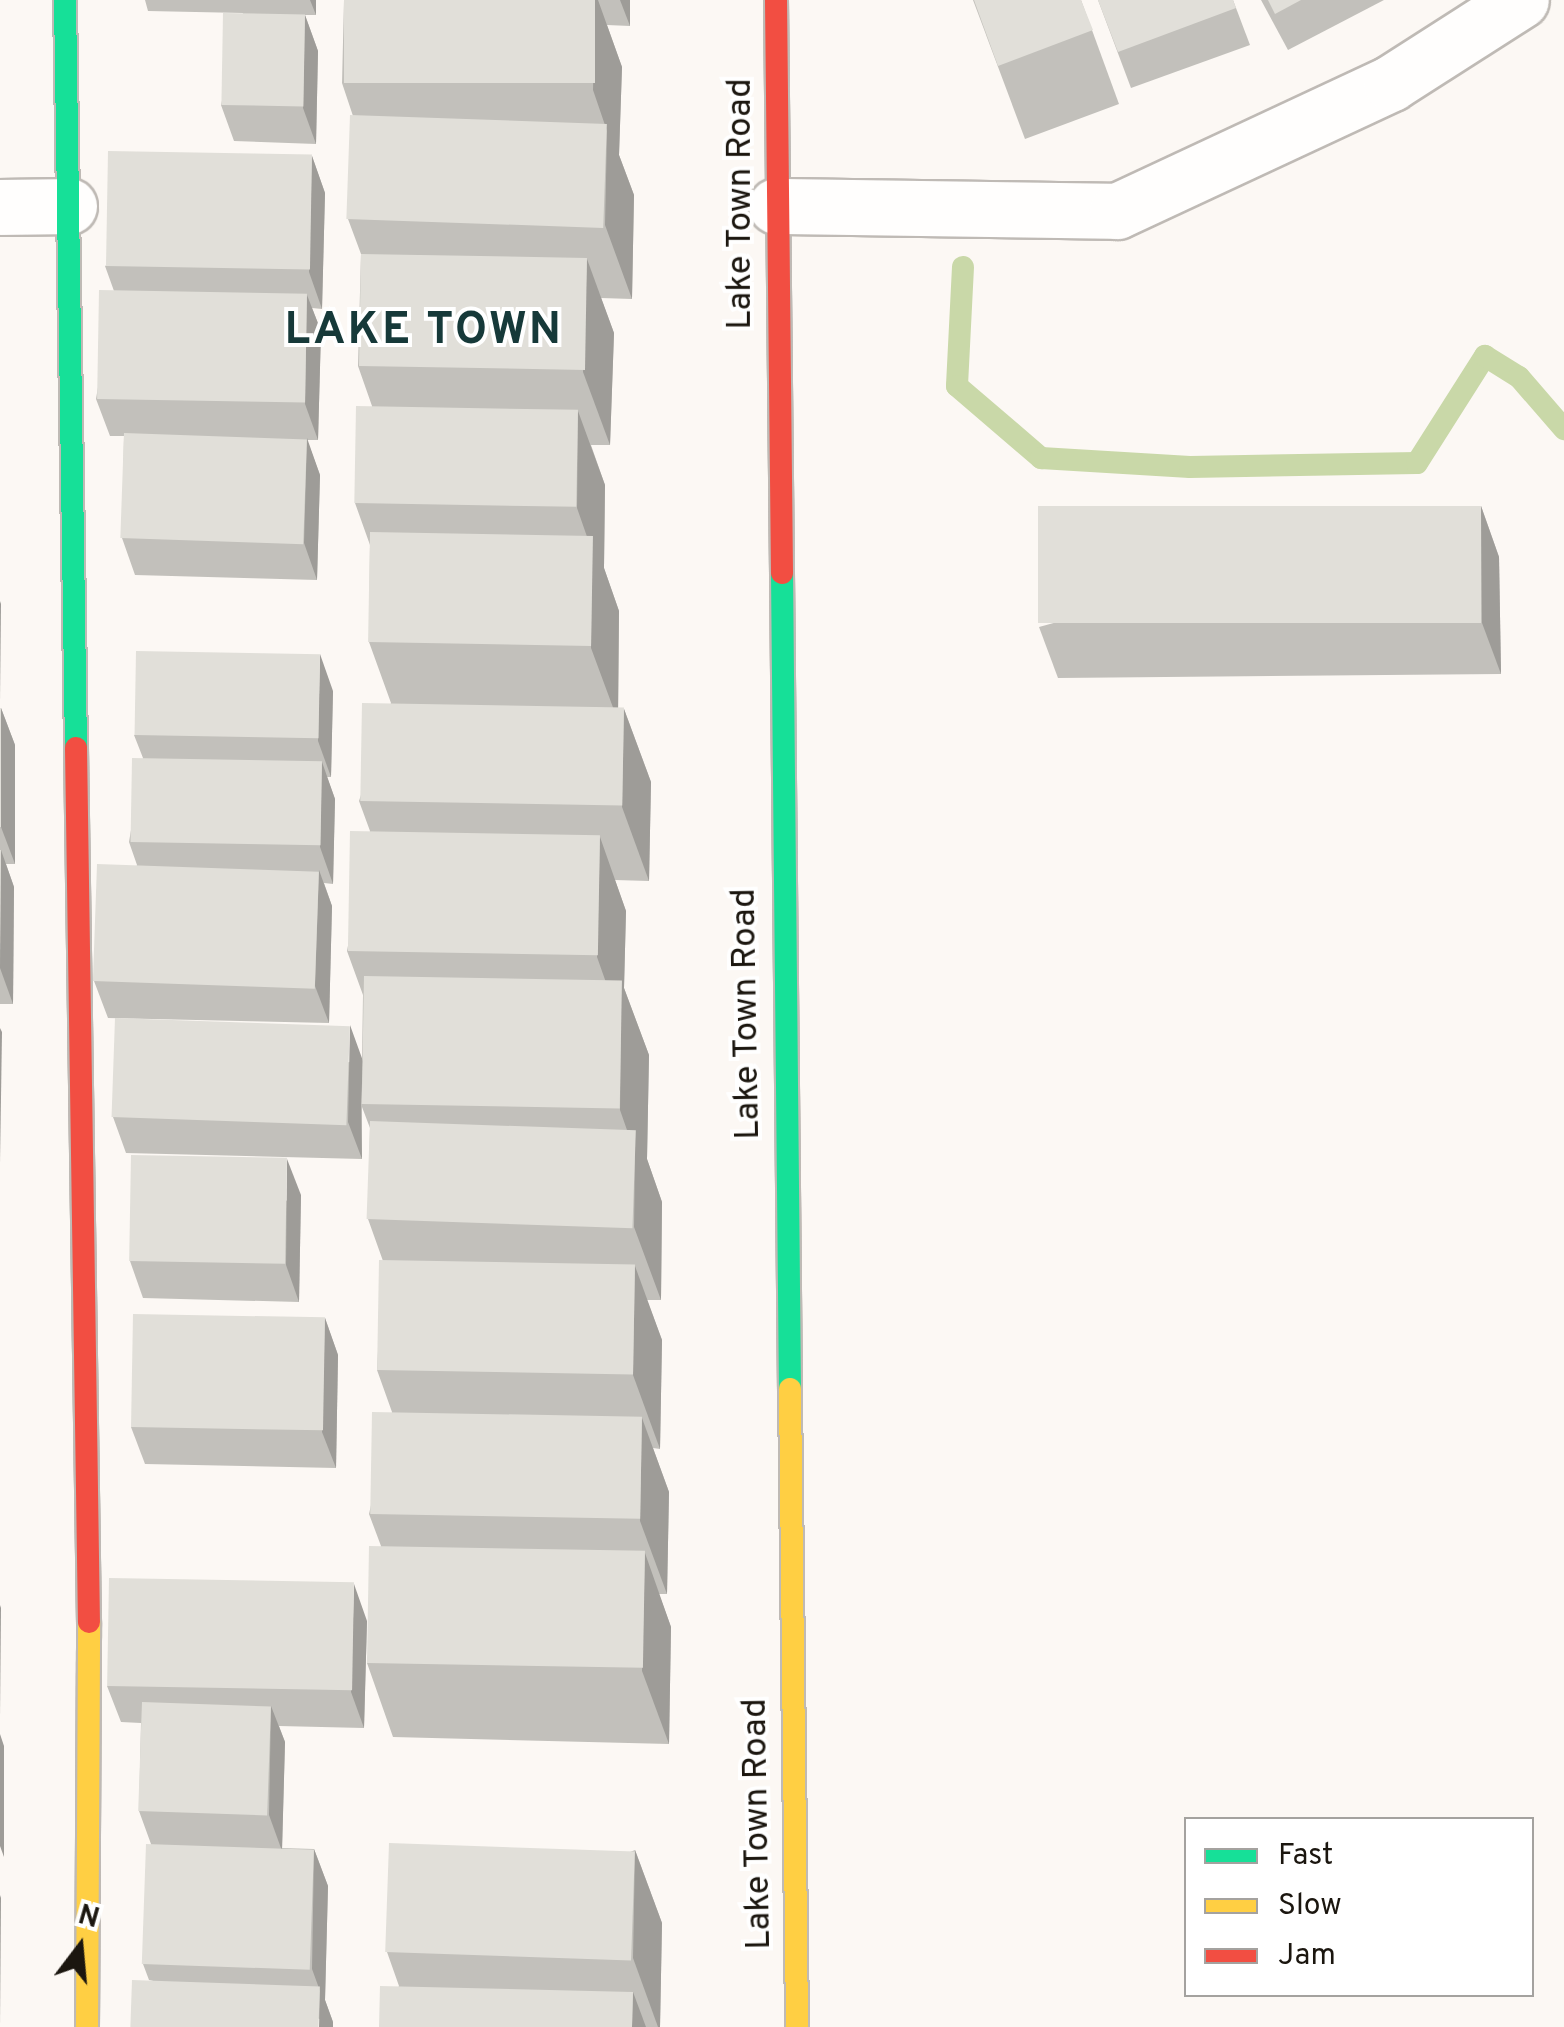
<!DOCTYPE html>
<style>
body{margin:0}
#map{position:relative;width:1564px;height:2027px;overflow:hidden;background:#fcf8f4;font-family:Overpass,sans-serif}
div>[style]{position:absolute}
.stream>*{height:22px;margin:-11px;padding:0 11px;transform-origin:11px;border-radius:11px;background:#c9d8a8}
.roads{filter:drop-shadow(2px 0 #bfbab5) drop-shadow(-2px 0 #bfbab5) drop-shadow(0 2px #bfbab5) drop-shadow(0 -2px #bfbab5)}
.street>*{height:55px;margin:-27.5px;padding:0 27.5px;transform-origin:27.5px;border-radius:27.5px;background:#fffefd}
.fast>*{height:22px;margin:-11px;padding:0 11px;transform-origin:11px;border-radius:11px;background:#16e098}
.slow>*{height:22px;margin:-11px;padding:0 11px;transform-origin:11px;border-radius:11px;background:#ffcf43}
.jam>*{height:22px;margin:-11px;padding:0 11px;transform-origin:11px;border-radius:11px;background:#f24e42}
.wall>*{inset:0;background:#c2c0bb}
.shaded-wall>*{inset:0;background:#9e9c98}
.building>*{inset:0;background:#e1dfd9;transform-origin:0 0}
span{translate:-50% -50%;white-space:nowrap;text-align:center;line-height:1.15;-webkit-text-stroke:8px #fff;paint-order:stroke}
.street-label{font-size:35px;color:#1b160f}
.district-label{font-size:45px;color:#163939;font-weight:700;letter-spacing:2.5px}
.legend{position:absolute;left:1184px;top:1817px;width:350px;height:180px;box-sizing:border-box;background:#fff;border:2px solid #a4a29f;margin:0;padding:12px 18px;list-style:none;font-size:30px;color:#1b160f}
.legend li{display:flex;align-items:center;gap:20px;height:50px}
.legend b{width:50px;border:2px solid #a4a29f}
.north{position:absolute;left:30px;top:1897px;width:100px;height:100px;-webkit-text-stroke:8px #fff;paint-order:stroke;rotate:16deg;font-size:28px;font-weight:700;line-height:40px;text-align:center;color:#1b160f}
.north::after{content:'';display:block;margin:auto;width:35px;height:45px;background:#1b160f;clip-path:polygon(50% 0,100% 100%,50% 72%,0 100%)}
</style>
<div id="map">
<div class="stream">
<i style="left:963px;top:267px;width:119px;rotate:92.9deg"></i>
<i style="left:957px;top:386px;width:111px;rotate:40.6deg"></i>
<i style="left:1041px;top:458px;width:149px;rotate:3.5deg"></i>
<i style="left:1190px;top:467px;width:227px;rotate:-1deg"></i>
<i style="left:1417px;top:463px;width:127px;rotate:-57.6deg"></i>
<i style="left:1485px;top:356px;width:40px;rotate:32deg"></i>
<i style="left:1519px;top:377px;width:69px;rotate:49.1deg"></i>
</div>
<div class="roads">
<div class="street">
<i style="left:776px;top:206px;width:341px;rotate:0.8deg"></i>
<i style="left:1117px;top:211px;width:302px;rotate:-25deg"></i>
<i style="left:1391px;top:83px;width:154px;rotate:-32.6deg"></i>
<i style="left:0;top:207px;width:69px;rotate:-0.8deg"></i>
</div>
<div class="fast">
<i style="left:65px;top:0;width:748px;rotate:89.16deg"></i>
<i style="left:782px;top:573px;width:816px;rotate:89.44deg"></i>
</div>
<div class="slow">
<i style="left:790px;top:1389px;width:638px;rotate:89.37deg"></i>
<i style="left:87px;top:2027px;width:405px;rotate:-89.7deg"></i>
</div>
<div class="jam">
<i style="left:776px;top:0;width:573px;rotate:89.4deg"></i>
<i style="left:76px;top:748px;width:874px;rotate:89.15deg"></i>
</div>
</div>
<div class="wall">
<i style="clip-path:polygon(145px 0,316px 0,316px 15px,305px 15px,318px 51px,316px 144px,234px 141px,221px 105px,243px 13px,148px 11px)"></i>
<i style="clip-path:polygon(344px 0,630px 0,630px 26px,607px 25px,622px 67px,619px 155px,634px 195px,632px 299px,601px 298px,614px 333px,610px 445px,591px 445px,605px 485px,604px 568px,619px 611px,618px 709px,624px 709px,651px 782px,649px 881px,615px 880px,626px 911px,624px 988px,649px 1055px,647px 1159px,662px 1202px,661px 1300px,647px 1300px,662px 1340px,660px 1449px,653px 1448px,669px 1492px,667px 1594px,659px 1594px,671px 1627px,669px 1744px,393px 1737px,367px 1663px,381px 1546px,369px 1514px,392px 1412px,377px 1370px,383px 1261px,368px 1219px,370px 1128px,362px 1107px,362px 1159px,126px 1153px,113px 1117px,362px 1059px,363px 995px,347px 951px,370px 831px,359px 801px,391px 703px,369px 642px,370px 545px,355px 503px,372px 406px,358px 366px,361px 254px,348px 219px,353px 116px,342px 83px)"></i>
<i style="clip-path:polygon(973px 0,1081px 0,1119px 104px,1025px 139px)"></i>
<i style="clip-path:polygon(1098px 0,1233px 0,1250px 45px,1131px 88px)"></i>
<i style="clip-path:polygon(1261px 0,1384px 0,1288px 50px)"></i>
<i style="clip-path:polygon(312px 156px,325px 193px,322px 309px,312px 308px,321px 331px,318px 440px,307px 440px,320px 475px,317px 580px,135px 575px,122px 538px,124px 436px,110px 436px,96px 399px,114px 291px,105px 266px)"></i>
<i style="clip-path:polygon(1481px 506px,1499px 557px,1501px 674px,1058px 678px,1039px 627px)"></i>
<i style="clip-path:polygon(333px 691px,331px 777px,327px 777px,335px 799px,333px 884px,324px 883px,332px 906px,329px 1023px,108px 1018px,94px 981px,137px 865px,129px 842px,143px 758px,134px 735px)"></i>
<i style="clip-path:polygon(0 708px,1px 708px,15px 745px,15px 864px,6px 864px,14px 887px,13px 1004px,0 1004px)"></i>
<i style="clip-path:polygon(301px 1195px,299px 1302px,143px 1298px,130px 1261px)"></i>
<i style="clip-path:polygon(325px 1318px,338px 1355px,336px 1468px,145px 1464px,131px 1427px)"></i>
<i style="clip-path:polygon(367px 1621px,364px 1728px,279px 1726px,285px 1742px,282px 1848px,314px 1849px,328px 1886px,325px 2000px,333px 2022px,149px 1980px,143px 1964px,151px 1844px,139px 1811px,141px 1723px,121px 1722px,107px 1686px)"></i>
<i style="clip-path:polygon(635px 1850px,662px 1923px,660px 2027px,379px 2027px,399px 1986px,387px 1952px)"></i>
</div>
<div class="shaded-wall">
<i style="clip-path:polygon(310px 0,316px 0,316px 15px)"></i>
<i style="clip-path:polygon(595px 0,598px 0,622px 67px,619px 155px,634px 195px,632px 299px,605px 225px,607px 131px,593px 90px)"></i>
<i style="clip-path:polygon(620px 0,630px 0,630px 26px)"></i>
<i style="clip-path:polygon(305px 15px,318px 51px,316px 144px,303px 108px)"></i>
<i style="clip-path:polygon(312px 156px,325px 193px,322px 309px,309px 272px)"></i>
<i style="clip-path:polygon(587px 259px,614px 333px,610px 445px,583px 372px)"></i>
<i style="clip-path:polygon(307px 295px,321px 331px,318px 440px,305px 404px)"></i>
<i style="clip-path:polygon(578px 411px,605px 485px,604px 568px,619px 611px,618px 721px,591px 648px,592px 551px,577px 508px)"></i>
<i style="clip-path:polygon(307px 438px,320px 475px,317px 580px,304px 543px)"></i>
<i style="clip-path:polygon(1481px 506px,1499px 557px,1501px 674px,1482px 623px)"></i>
<i style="clip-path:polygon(0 601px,1px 604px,0 701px)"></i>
<i style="clip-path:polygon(320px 654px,333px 691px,331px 777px,318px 741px)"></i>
<i style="clip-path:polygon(1px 708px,15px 745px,15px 864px,1px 827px)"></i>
<i style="clip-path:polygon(624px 709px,651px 782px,649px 881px,622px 807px)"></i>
<i style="clip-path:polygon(322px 762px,335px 799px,333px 884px,320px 847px)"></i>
<i style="clip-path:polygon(600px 837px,626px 911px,624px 988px,649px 1055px,647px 1159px,662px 1202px,661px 1300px,634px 1227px,635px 1153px,620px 1110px,621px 1025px,597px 957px)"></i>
<i style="clip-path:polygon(1px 850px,14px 887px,13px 1004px,0 968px)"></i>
<i style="clip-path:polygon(319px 870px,332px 906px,329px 1023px,315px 986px)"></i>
<i style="clip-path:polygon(350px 1025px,363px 1061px,361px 1104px,362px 1159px,348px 1122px)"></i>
<i style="clip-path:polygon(0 1028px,2px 1032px,0 1163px)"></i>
<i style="clip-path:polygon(287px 1159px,301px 1195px,299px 1302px,286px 1265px)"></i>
<i style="clip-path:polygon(635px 1266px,662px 1340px,660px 1449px,633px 1375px)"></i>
<i style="clip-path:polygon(325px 1318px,338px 1355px,336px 1468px,322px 1432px)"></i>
<i style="clip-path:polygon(642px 1418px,669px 1492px,667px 1594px,640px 1521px)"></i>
<i style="clip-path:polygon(645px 1553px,671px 1627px,669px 1744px,642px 1671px)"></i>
<i style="clip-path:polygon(354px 1584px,367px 1621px,364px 1728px,351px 1692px)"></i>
<i style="clip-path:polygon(0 1605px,1px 1608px,0 1717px)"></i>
<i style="clip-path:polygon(271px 1706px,285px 1742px,282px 1851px,269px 1815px)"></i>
<i style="clip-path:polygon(0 1734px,4px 1746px,4px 1857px,0 1846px)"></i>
<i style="clip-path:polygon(314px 1849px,328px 1886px,325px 2000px,333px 2022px,333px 2027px,319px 2027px,320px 1991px,312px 1969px)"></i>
<i style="clip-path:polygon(635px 1850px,662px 1923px,660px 2027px,658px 2027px,633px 1958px)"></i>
<i style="clip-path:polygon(0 1895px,1px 1898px,0 2027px)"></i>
<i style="clip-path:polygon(633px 1992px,646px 2027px,632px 2027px)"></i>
</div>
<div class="building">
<i style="left:344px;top:0;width:251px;height:83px"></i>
<i style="clip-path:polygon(974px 0,1081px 0,1093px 30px,998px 66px)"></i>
<i style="clip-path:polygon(1098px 0,1233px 0,1236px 8px,1118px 52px)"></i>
<i style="clip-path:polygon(1268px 0,1301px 0,1275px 14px)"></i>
<i style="left:223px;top:13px;width:82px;height:92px;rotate:1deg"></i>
<i style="left:350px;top:115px;width:257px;height:104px;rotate:2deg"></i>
<i style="left:108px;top:151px;width:204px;height:115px;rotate:1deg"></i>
<i style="left:361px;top:254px;width:226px;height:112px;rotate:1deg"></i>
<i style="left:99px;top:290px;width:208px;height:109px;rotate:1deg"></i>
<i style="left:356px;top:406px;width:222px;height:97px;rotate:1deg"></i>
<i style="left:124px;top:433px;width:183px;height:105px;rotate:2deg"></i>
<i style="left:1481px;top:506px;width:117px;height:443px;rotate:90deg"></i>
<i style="left:370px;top:532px;width:223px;height:110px;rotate:1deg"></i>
<i style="left:136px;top:651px;width:184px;height:84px;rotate:1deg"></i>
<i style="left:362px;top:703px;width:262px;height:98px;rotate:1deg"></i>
<i style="left:0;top:708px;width:1px;height:119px"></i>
<i style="left:132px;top:758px;width:190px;height:84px;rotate:1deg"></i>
<i style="left:350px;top:831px;width:250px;height:120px;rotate:1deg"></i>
<i style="clip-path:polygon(0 850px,1px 850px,0 953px)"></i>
<i style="left:97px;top:864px;width:222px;height:117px;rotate:2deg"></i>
<i style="left:364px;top:976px;width:258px;height:128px;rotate:1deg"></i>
<i style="left:115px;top:1018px;width:235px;height:99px;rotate:2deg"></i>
<i style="left:370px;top:1121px;width:266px;height:98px;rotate:2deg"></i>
<i style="left:131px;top:1155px;width:156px;height:106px;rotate:1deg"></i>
<i style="left:379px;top:1260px;width:256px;height:110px;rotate:1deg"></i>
<i style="left:133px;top:1314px;width:192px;height:113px;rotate:1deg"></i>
<i style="left:372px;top:1412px;width:270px;height:102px;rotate:1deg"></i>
<i style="left:369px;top:1546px;width:276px;height:117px;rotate:1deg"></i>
<i style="left:109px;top:1578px;width:245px;height:108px;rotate:1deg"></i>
<i style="left:142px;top:1702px;width:129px;height:109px;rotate:2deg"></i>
<i style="left:389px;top:1843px;width:246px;height:109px;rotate:2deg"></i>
<i style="left:146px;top:1844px;width:168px;height:120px;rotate:2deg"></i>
<i style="left:132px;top:1980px;width:188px;height:47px;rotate:2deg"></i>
<i style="clip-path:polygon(380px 1986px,633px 1992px,632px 2027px,379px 2027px)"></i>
</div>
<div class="street-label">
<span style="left:741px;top:204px;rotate:-90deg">Lake Town Road</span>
<span style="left:747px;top:1014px;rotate:-91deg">Lake Town Road</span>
<span style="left:758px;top:1824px;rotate:-91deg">Lake Town Road</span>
</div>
<div class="district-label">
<span style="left:424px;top:332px">LAKE TOWN</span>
</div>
<ul class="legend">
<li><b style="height:12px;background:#16e098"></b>Fast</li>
<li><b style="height:12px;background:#ffcf43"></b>Slow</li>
<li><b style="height:12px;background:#f24e42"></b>Jam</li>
</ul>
<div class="north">N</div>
</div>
